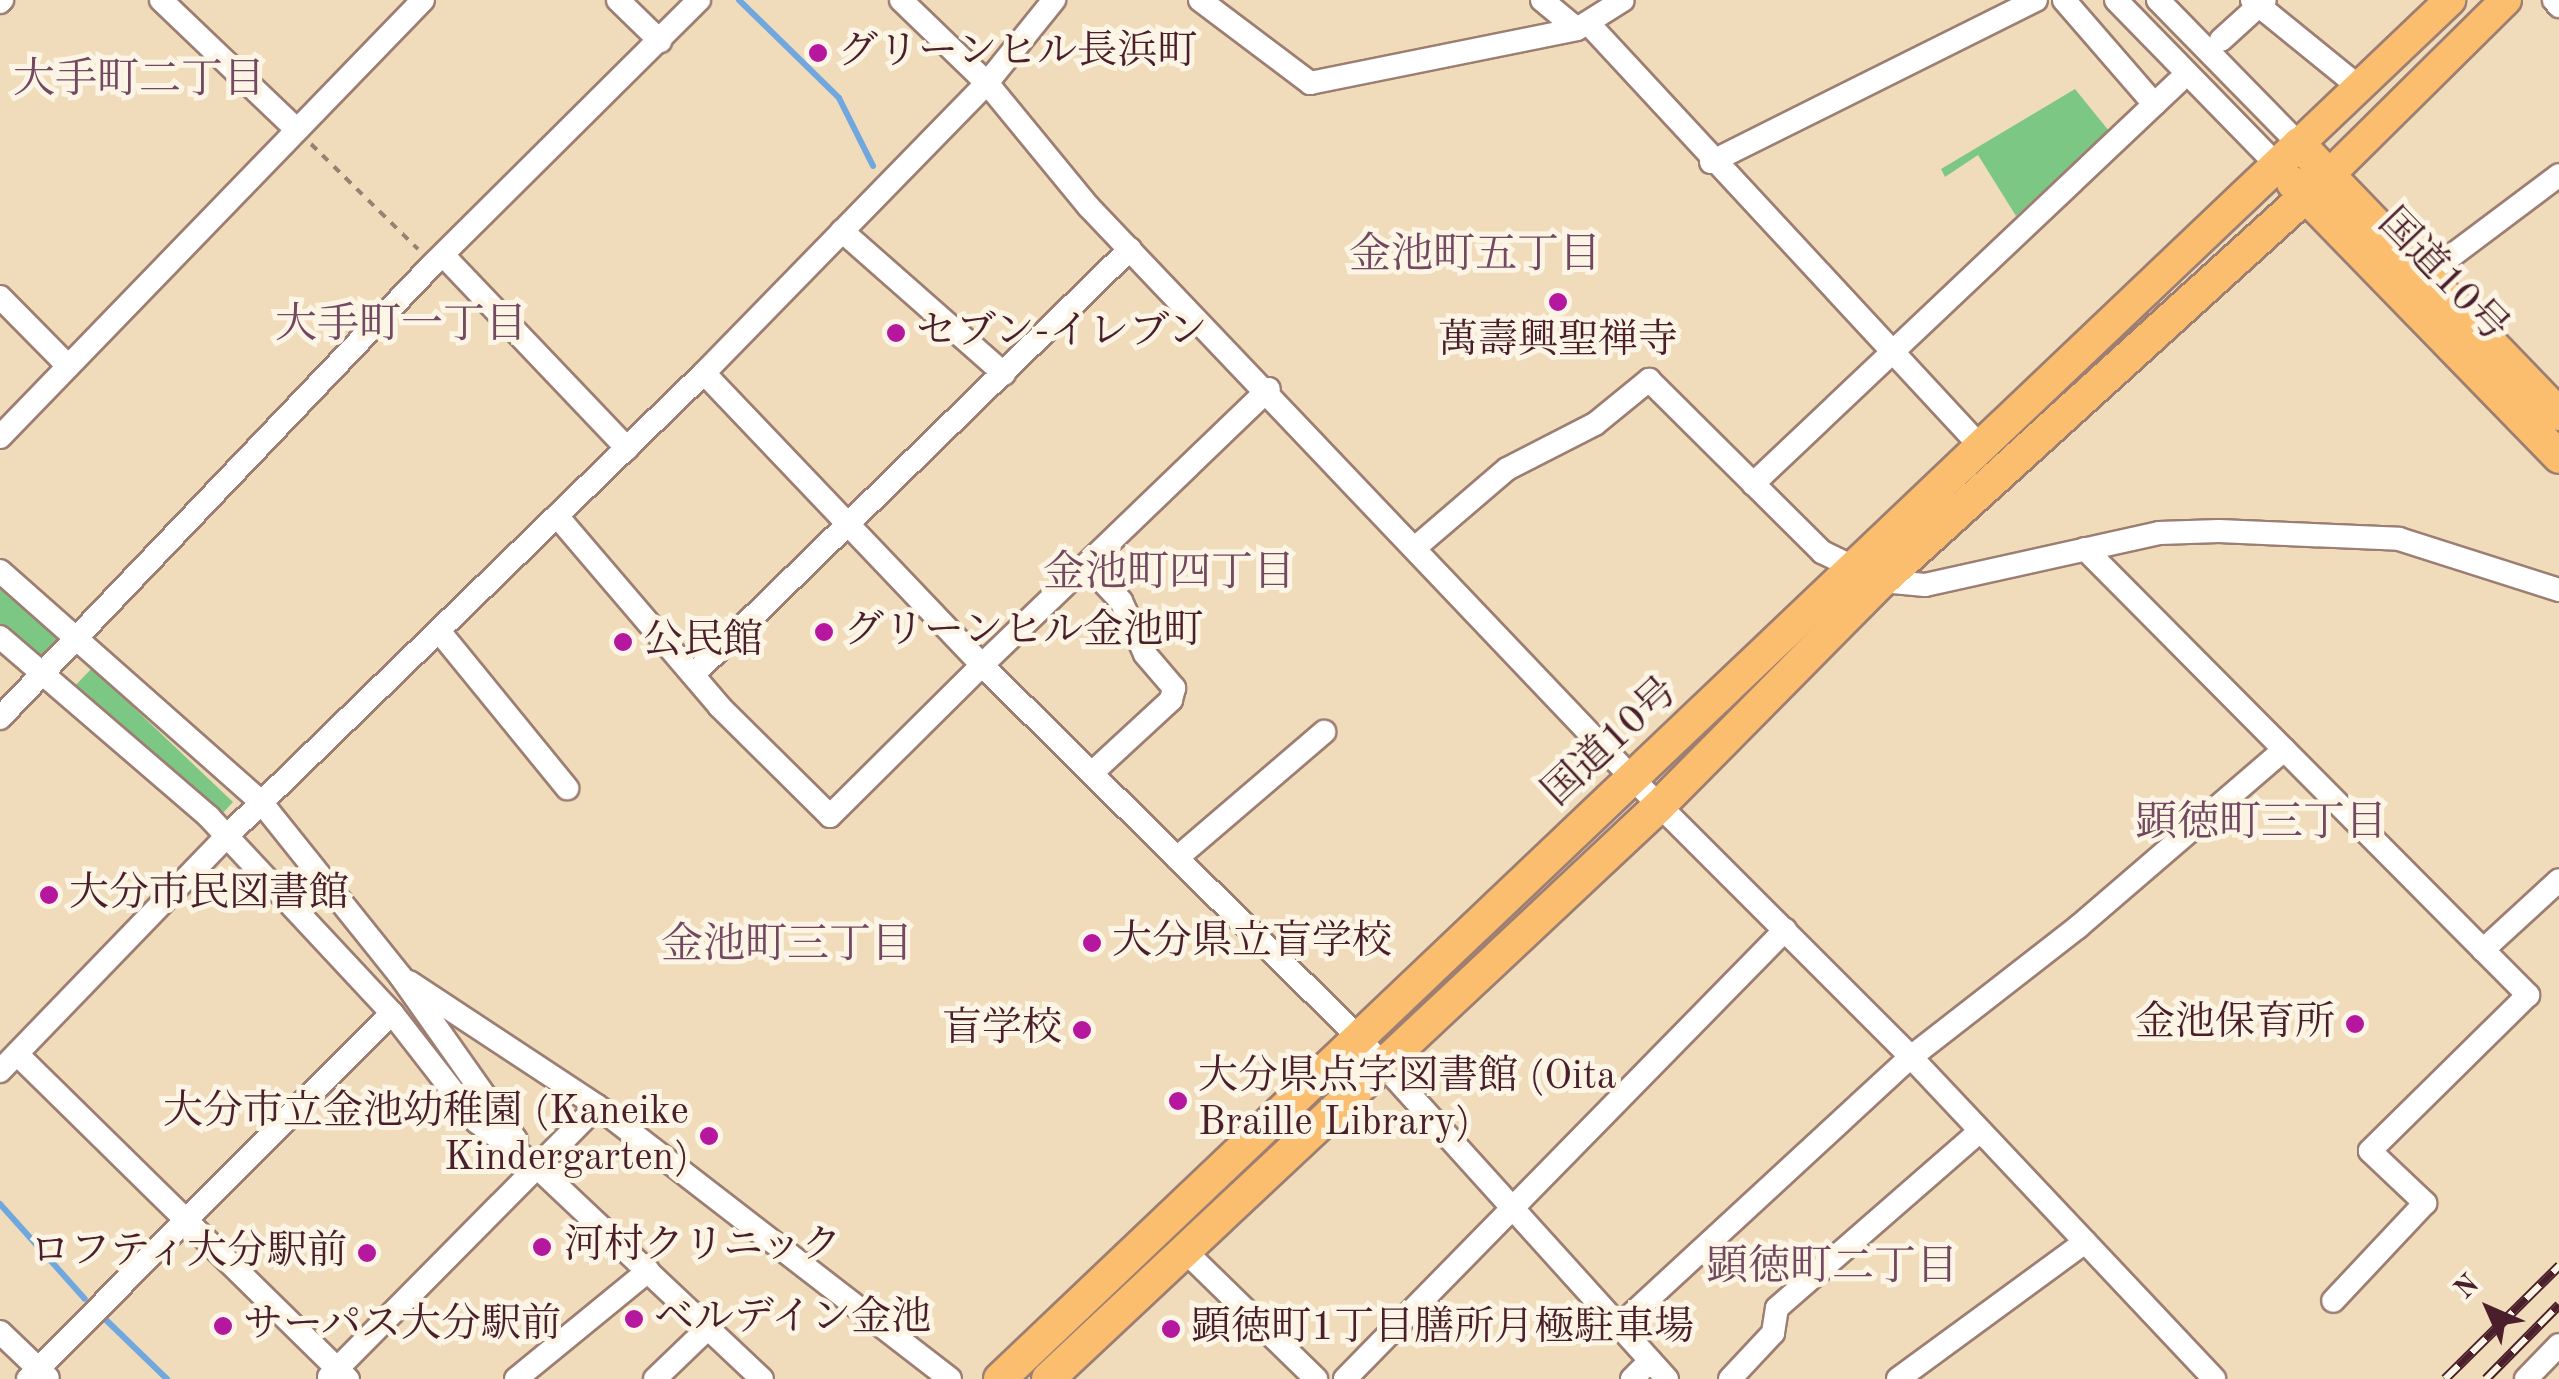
<!DOCTYPE html>
<meta charset="utf-8">
<style>
body{margin:0}
#map{position:relative;width:2559px;height:1379px;overflow:hidden;background:#f0dcbb;font-family:"Old Standard TT","Noto Serif JP",serif}
div>[style]{position:absolute}
.green>*{inset:0;background:#7dc785}
.stream>*{height:6px;margin:-3px;padding:0 3px;transform-origin:3px;border-radius:3px;background:#6fa7de}
.path>*{height:4px;margin-top:-2px;transform-origin:0;background:repeating-linear-gradient(90deg,#9d7e73 0 8px,transparent 0 16px)}
.roads{filter:drop-shadow(2px 0 #9d7e73) drop-shadow(-2px 0 #9d7e73) drop-shadow(0 2px #9d7e73) drop-shadow(0 -2px #9d7e73)}
.minor>*{height:22px;margin:-11px;padding:0 11px;transform-origin:11px;border-radius:11px;background:#fff}
.major>*{height:30px;margin:-15px;padding:0 15px;transform-origin:15px;border-radius:15px;background:#fbbe6e}
.highway>*{height:32px;margin:-16px;padding:0 16px;transform-origin:16px;border-radius:16px;background:#fbbe6e}
.rail>*{height:10px;margin-top:-5px;transform-origin:0;background:repeating-linear-gradient(90deg,#fcf5e5 0 19px,#4a1f2b 0 38px);box-sizing:border-box;border-block:2px solid #4a1f2b}
.dots>*{width:28px;height:28px;translate:-50% -50%;box-sizing:border-box;border:5px solid #fcf5e5;border-radius:50%}
span{translate:-50% -50%;white-space:nowrap;text-align:center;line-height:1.15;-webkit-text-stroke:10px #fcf5e5;paint-order:stroke}
.poi-label{font-size:40px;color:#4a1f2b}
.left{translate:0 -50%;text-align:left}
.right{translate:-100% -50%;text-align:right}
.street-label{font-size:40px;color:#4a1f2b}
.neighbourhood-label{font-size:42px;color:#724961}
.north{position:absolute;left:2439px;top:1259px;width:100px;height:100px;-webkit-text-stroke:8px #fcf5e5;paint-order:stroke;rotate:315deg;font-size:28px;font-weight:700;line-height:40px;text-align:center;color:#4a1f2b}
.north::after{content:'';display:block;margin:auto;width:35px;height:45px;background:#4a1f2b;clip-path:polygon(50% 0,100% 100%,50% 72%,0 100%)}
</style>
<div id="map">
<div class="green">
<i style="clip-path:polygon(2075px 89px,2109px 131px,2016px 216px,1978px 155px,1945px 177px,1941px 169px)"></i>
<i style="clip-path:polygon(0 589px,59px 640px,40px 662px,0 627px)"></i>
<i style="clip-path:polygon(92px 668px,233px 802px,220px 816px,72px 689px)"></i>
</div>
<div class="stream">
<i style="left:739px;top:0;width:140px;rotate:44.4deg"></i>
<i style="left:839px;top:98px;width:76px;rotate:63.4deg"></i>
<i style="left:0;top:1204px;width:127px;rotate:48.2deg"></i>
<i style="left:104px;top:1318px;width:88px;rotate:44.1deg"></i>
</div>
<div class="path">
<i style="left:311px;top:144px;width:150px;rotate:44.5deg"></i>
</div>
<div class="roads">
<div class="minor">
<i style="left:161px;top:0;width:188px;rotate:43.7deg"></i>
<i style="left:618px;top:0;width:59px;rotate:44.3deg"></i>
<i style="left:901px;top:0;width:120px;rotate:44deg"></i>
<i style="left:987px;top:83px;width:159px;rotate:50.6deg"></i>
<i style="left:1088px;top:206px;width:794px;rotate:46.43deg"></i>
<i style="left:1635px;top:781px;width:390px;rotate:45deg"></i>
<i style="left:1911px;top:1057px;width:442px;rotate:46.7deg"></i>
<i style="left:1200px;top:0;width:138px;rotate:37deg"></i>
<i style="left:1310px;top:83px;width:272px;rotate:-11.4deg"></i>
<i style="left:1577px;top:29px;width:54px;rotate:-32.2deg"></i>
<i style="left:1542px;top:0;width:45px;rotate:39.6deg"></i>
<i style="left:2064px;top:0;width:138px;rotate:49.1deg"></i>
<i style="left:2116px;top:0;width:231px;rotate:45.7deg"></i>
<i style="left:2158px;top:0;width:202px;rotate:45.6deg"></i>
<i style="left:2252px;top:0;width:138px;rotate:39.1deg"></i>
<i style="left:2554px;top:0;width:8px;rotate:50deg"></i>
<i style="left:0;top:2px;width:3px;rotate:-45deg"></i>
<i style="left:1588px;top:23px;width:578px;rotate:47.17deg"></i>
<i style="left:2221px;top:40px;width:59px;rotate:-42.3deg"></i>
<i style="left:1711px;top:162px;width:363px;rotate:-26.5deg"></i>
<i style="left:842px;top:231px;width:216px;rotate:41.4deg"></i>
<i style="left:443px;top:255px;width:267px;rotate:46.4deg"></i>
<i style="left:2426px;top:275px;width:166px;rotate:-36.9deg"></i>
<i style="left:0;top:297px;width:97px;rotate:45.4deg"></i>
<i style="left:704px;top:373px;width:403px;rotate:46.4deg"></i>
<i style="left:982px;top:665px;width:398px;rotate:-43.9deg"></i>
<i style="left:0;top:437px;width:608px;rotate:-45.93deg"></i>
<i style="left:1753px;top:484px;width:585px;rotate:-43.41deg"></i>
<i style="left:557px;top:516px;width:250px;rotate:49.5deg"></i>
<i style="left:719px;top:706px;width:156px;rotate:44.7deg"></i>
<i style="left:830px;top:816px;width:214px;rotate:-44.8deg"></i>
<i style="left:982px;top:665px;width:529px;rotate:44.69deg"></i>
<i style="left:1358px;top:1037px;width:461px;rotate:47.9deg"></i>
<i style="left:1416px;top:547px;width:120px;rotate:-40.6deg"></i>
<i style="left:1507px;top:469px;width:99px;rotate:-27.1deg"></i>
<i style="left:1595px;top:424px;width:70px;rotate:-39.2deg"></i>
<i style="left:1649px;top:380px;width:244px;rotate:44.8deg"></i>
<i style="left:1822px;top:552px;width:67px;rotate:25.8deg"></i>
<i style="left:1882px;top:581px;width:43px;rotate:5.3deg"></i>
<i style="left:1925px;top:585px;width:240px;rotate:-12.5deg"></i>
<i style="left:2159px;top:533px;width:60px;rotate:-1.9deg"></i>
<i style="left:2219px;top:531px;width:180px;rotate:2.5deg"></i>
<i style="left:2399px;top:539px;width:168px;rotate:17.7deg"></i>
<i style="left:2085px;top:549px;width:629px;rotate:45.19deg"></i>
<i style="left:2528px;top:995px;width:222px;rotate:135.4deg"></i>
<i style="left:2370px;top:1151px;width:76px;rotate:43.4deg"></i>
<i style="left:2425px;top:1203px;width:134px;rotate:133.2deg"></i>
<i style="left:1087px;top:565px;width:50px;rotate:46.6deg"></i>
<i style="left:1121px;top:601px;width:58px;rotate:65.6deg"></i>
<i style="left:1145px;top:654px;width:45px;rotate:49.5deg"></i>
<i style="left:1174px;top:688px;width:12px;rotate:104deg"></i>
<i style="left:1171px;top:700px;width:108px;rotate:137.3deg"></i>
<i style="left:0;top:571px;width:349px;rotate:41.5deg"></i>
<i style="left:261px;top:802px;width:224px;rotate:51.3deg"></i>
<i style="left:401px;top:977px;width:199px;rotate:54.8deg"></i>
<i style="left:439px;top:631px;width:203px;rotate:50.8deg"></i>
<i style="left:0;top:637px;width:276px;rotate:40.7deg"></i>
<i style="left:209px;top:817px;width:268px;rotate:47deg"></i>
<i style="left:392px;top:1013px;width:138px;rotate:52.1deg"></i>
<i style="left:477px;top:1122px;width:75px;rotate:36.9deg"></i>
<i style="left:537px;top:1167px;width:309px;rotate:43.3deg"></i>
<i style="left:693px;top:675px;width:610px;rotate:-44.27deg"></i>
<i style="left:0;top:718px;width:627px;rotate:-46.36deg"></i>
<i style="left:433px;top:264px;width:375px;rotate:-44.8deg"></i>
<i style="left:1177px;top:858px;width:194px;rotate:-40.6deg"></i>
<i style="left:2483px;top:950px;width:103px;rotate:-42.6deg"></i>
<i style="left:409px;top:982px;width:225px;rotate:33.4deg"></i>
<i style="left:597px;top:1106px;width:446px;rotate:37.7deg"></i>
<i style="left:17px;top:1054px;width:464px;rotate:44.5deg"></i>
<i style="left:0;top:1071px;width:327px;rotate:-46deg"></i>
<i style="left:227px;top:836px;width:665px;rotate:-44.15deg"></i>
<i style="left:704px;top:373px;width:405px;rotate:-45.7deg"></i>
<i style="left:987px;top:83px;width:107px;rotate:-51.1deg"></i>
<i style="left:1183px;top:1249px;width:186px;rotate:44.3deg"></i>
<i style="left:1619px;top:1326px;width:397px;rotate:-42.7deg"></i>
<i style="left:1911px;top:1057px;width:212px;rotate:-37.9deg"></i>
<i style="left:2078px;top:927px;width:272px;rotate:-40.7deg"></i>
<i style="left:0;top:1332px;width:66px;rotate:43.8deg"></i>
<i style="left:329px;top:1377px;width:381px;rotate:-45.3deg"></i>
<i style="left:28px;top:1379px;width:516px;rotate:-45.16deg"></i>
<i style="left:516px;top:1379px;width:171px;rotate:-39.3deg"></i>
<i style="left:655px;top:1379px;width:74px;rotate:-43.9deg"></i>
<i style="left:1345px;top:1379px;width:629px;rotate:-45.58deg"></i>
<i style="left:1632px;top:1379px;width:25px;rotate:-45deg"></i>
<i style="left:1730px;top:1379px;width:63px;rotate:-46.9deg"></i>
<i style="left:1773px;top:1333px;width:25px;rotate:-81deg"></i>
<i style="left:1777px;top:1308px;width:269px;rotate:-41.1deg"></i>
<i style="left:1898px;top:1379px;width:232px;rotate:-36.2deg"></i>
<i style="left:2526px;top:1379px;width:47px;rotate:-45.9deg"></i>
</div>
<div class="major">
<i style="left:2299px;top:144px;width:209px;rotate:-43.6deg"></i>
<i style="left:2329px;top:175px;width:249px;rotate:-44.7deg"></i>
</div>
<div class="highway">
<i style="left:2293px;top:183px;width:382px;rotate:45.8deg"></i>
<i style="left:1000px;top:1379px;width:1792px;rotate:-43.55deg"></i>
<i style="left:2299px;top:144px;width:375px;rotate:46.1deg"></i>
<i style="left:1048px;top:1379px;width:838px;rotate:-43.16deg"></i>
<i style="left:1659px;top:806px;width:317px;rotate:-45.3deg"></i>
<i style="left:1882px;top:581px;width:604px;rotate:-42.25deg"></i>
</div>
</div>
<div class="rail">
<i style="left:2445px;top:1379px;width:161px;rotate:-44.7deg"></i>
<i style="left:2486px;top:1379px;width:104px;rotate:-45.4deg"></i>
</div>
<div class="dots">
<i style="left:818px;top:53px;background:#b5179e"></i>
<i style="left:1558px;top:302px;background:#b5179e"></i>
<i style="left:896px;top:333px;background:#b5179e"></i>
<i style="left:824px;top:632px;background:#b5179e"></i>
<i style="left:623px;top:642px;background:#b5179e"></i>
<i style="left:49px;top:895px;background:#b5179e"></i>
<i style="left:1092px;top:943px;background:#b5179e"></i>
<i style="left:2355px;top:1024px;background:#b5179e"></i>
<i style="left:1082px;top:1030px;background:#b5179e"></i>
<i style="left:1178px;top:1101px;background:#b5179e"></i>
<i style="left:709px;top:1136px;background:#b5179e"></i>
<i style="left:542px;top:1247px;background:#b5179e"></i>
<i style="left:367px;top:1253px;background:#b5179e"></i>
<i style="left:634px;top:1319px;background:#b5179e"></i>
<i style="left:223px;top:1326px;background:#b5179e"></i>
<i style="left:1171px;top:1329px;background:#b5179e"></i>
</div>
<div class="poi-label">
<span class="left" style="left:838px;top:53px">グリーンヒル長浜町</span>
<span class="left" style="left:916px;top:333px">セブン-イレブン</span>
<span style="left:1558px;top:342px">萬壽興聖禅寺</span>
<span class="left" style="left:844px;top:632px">グリーンヒル金池町</span>
<span class="left" style="left:643px;top:642px">公民館</span>
<span class="left" style="left:69px;top:895px">大分市民図書館</span>
<span class="left" style="left:1112px;top:943px">大分県立盲学校</span>
<span class="right" style="left:2335px;top:1024px">金池保育所</span>
<span class="right" style="left:1062px;top:1030px">盲学校</span>
<span class="left" style="left:1198px;top:1101px">大分県点字図書館 (Oita<br>Braille Library)</span>
<span class="right" style="left:689px;top:1136px">大分市立金池幼稚園 (Kaneike<br>Kindergarten)</span>
<span class="left" style="left:564px;top:1247px">河村クリニック</span>
<span class="right" style="left:347px;top:1253px">ロフティ大分駅前</span>
<span class="left" style="left:654px;top:1319px">ベルデイン金池</span>
<span class="left" style="left:243px;top:1326px">サーパス大分駅前</span>
<span class="left" style="left:1191px;top:1329px">顕徳町1丁目膳所月極駐車場</span>
</div>
<div class="street-label">
<span style="left:2442px;top:276px;rotate:46deg">国道10号</span>
<span style="left:1611px;top:743px;rotate:-43deg">国道10号</span>
</div>
<div class="neighbourhood-label">
<span style="left:139px;top:81px">大手町二丁目</span>
<span style="left:1475px;top:256px">金池町五丁目</span>
<span style="left:401px;top:326px">大手町一丁目</span>
<span style="left:1169px;top:574px">金池町四丁目</span>
<span style="left:2261px;top:824px">顕徳町三丁目</span>
<span style="left:787px;top:946px">金池町三丁目</span>
<span style="left:1832px;top:1268px">顕徳町二丁目</span>
</div>
<div class="north">N</div>
</div>
